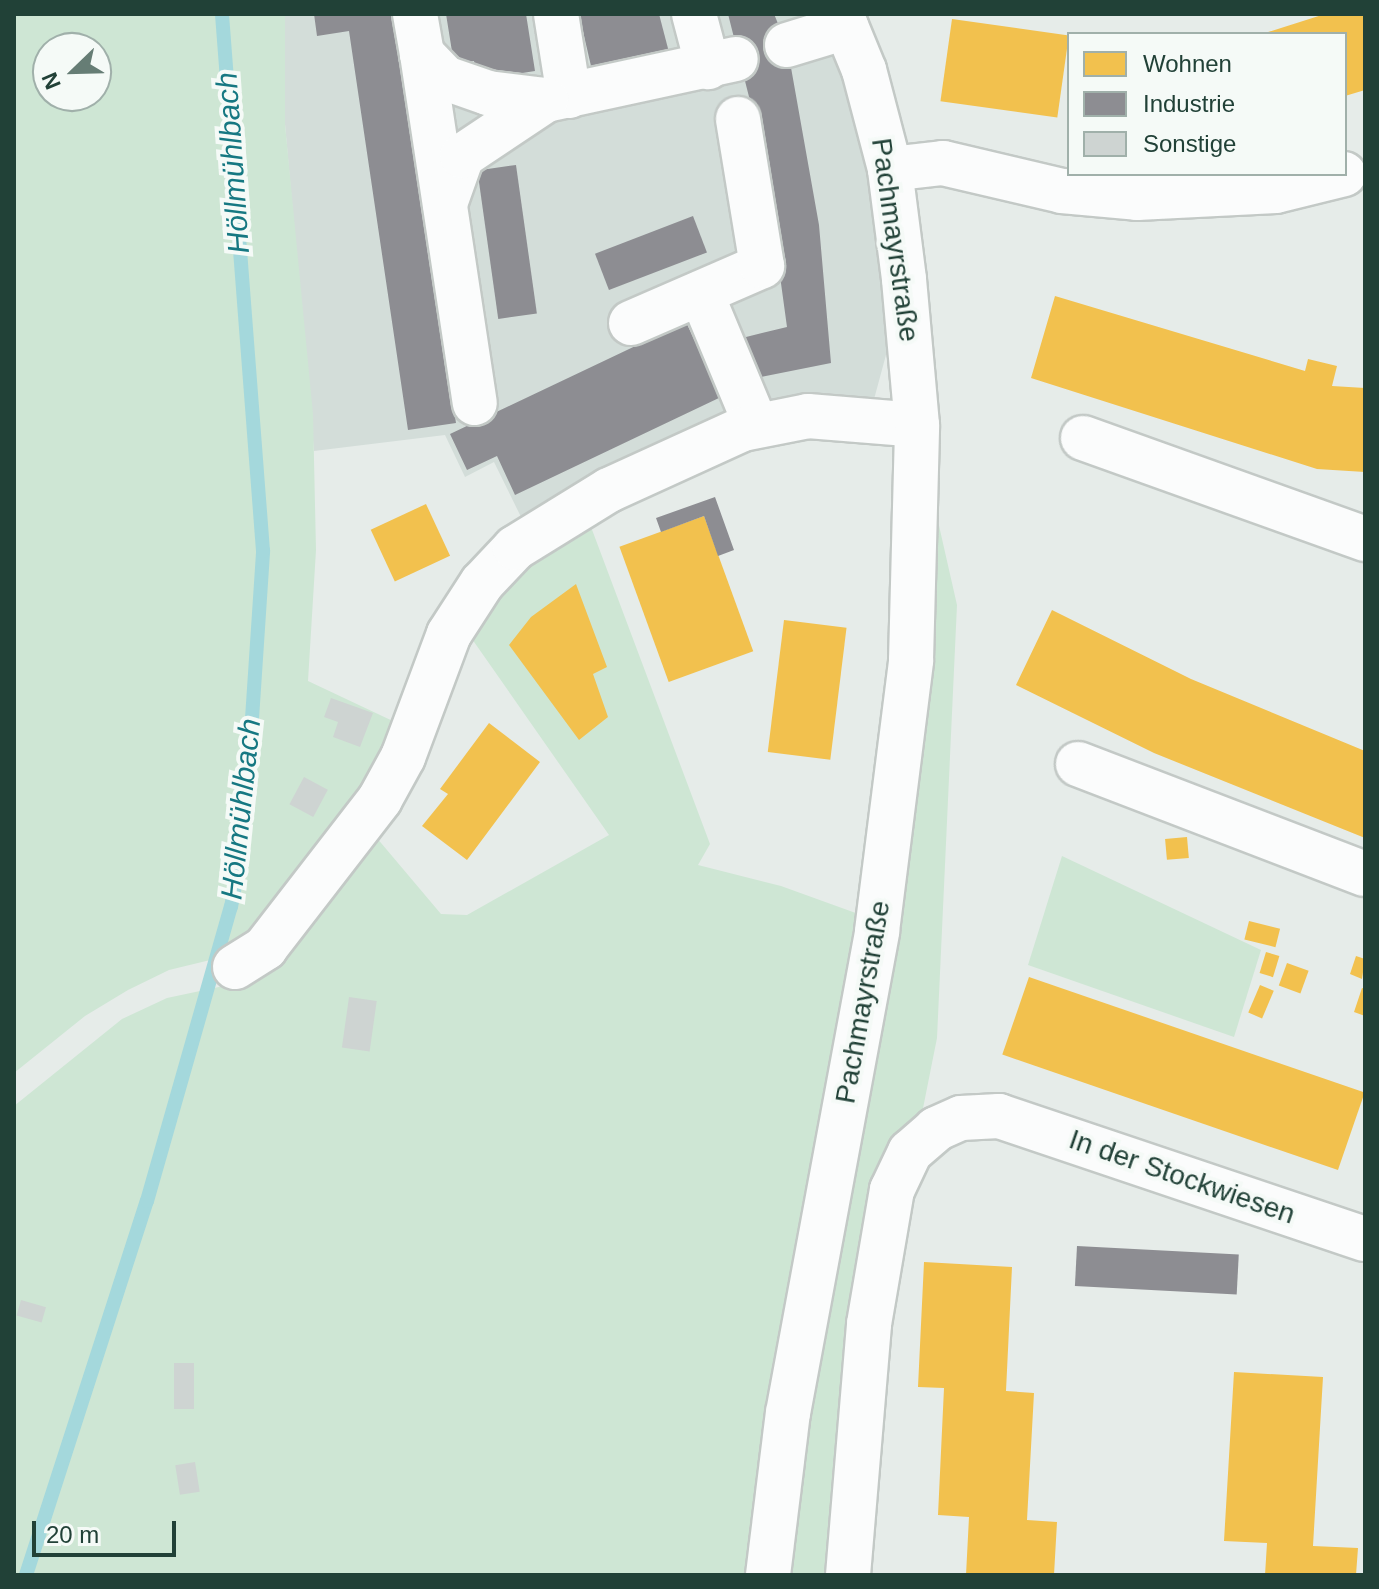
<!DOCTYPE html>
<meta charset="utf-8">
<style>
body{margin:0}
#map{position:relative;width:1379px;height:1589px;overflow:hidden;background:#e6ece9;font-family:Arial,sans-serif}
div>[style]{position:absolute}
.built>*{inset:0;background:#d3ddd9}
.green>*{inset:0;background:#cee6d4}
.homes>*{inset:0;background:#f2c14e;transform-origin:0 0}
.industry>*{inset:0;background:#8d8d92;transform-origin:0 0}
.stream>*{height:14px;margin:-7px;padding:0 7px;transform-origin:7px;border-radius:7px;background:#a4d8dc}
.building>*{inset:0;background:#ced4d2;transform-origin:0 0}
.roads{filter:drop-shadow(2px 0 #c3c9c6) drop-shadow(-2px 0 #c3c9c6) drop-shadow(0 2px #c3c9c6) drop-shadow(0 -2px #c3c9c6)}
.minor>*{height:44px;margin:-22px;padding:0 22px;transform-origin:22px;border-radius:22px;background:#fbfcfc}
span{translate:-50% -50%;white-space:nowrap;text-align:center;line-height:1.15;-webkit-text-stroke:8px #f5faf7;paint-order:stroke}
.street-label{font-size:28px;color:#214137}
.water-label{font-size:30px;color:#167882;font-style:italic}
.frame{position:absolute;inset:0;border:16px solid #214137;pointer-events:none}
.legend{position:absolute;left:1067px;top:32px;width:280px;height:144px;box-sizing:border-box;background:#f5faf7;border:2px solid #a0b0aa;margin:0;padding:10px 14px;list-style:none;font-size:24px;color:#214137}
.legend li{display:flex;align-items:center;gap:16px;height:40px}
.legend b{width:40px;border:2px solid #a0b0aa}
.north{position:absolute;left:32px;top:32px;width:80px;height:80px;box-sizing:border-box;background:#f5faf7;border:2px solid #a0b0aa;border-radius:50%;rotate:247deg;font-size:22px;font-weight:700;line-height:32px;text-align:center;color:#214137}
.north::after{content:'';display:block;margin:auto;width:28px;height:36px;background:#667d75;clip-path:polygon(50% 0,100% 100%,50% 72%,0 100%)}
.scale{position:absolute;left:32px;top:1521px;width:144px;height:36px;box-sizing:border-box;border:4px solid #214137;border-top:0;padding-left:10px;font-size:24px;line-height:28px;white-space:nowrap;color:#214137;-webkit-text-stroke:6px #f5faf7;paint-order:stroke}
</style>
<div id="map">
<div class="built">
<i style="clip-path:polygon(285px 14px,818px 14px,855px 113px,876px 201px,890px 340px,873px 403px,780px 399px,735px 410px,522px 519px,494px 462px,465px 477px,445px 435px,314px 451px,285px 124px)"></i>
</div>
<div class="green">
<i style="clip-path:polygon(evenodd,14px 14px,285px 14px,285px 124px,313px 414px,316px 550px,308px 681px,397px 723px,378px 770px,235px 954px,169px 970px,128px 990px,85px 1016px,14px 1073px,14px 14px,48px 48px,96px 48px,96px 96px,48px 96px,48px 48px)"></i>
<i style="clip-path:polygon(935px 508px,957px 605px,937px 1038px,830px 1575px,788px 1575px,798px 1466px,899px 929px,914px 817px,929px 671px)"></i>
<i style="clip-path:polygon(588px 519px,710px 844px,698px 865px,781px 886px,864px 916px,750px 1575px,14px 1575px,14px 1106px,122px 1019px,167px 998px,233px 984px,376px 837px,441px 914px,467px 915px,609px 835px,472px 639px,487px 603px,511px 571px)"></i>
<i style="clip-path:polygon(1062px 856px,1261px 950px,1234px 1037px,1028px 965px)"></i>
</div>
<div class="homes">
<i style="clip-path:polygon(1325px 14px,1365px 14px,1365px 90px,1345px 96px,1345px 34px,1262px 34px)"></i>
<i style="left:952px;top:19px;width:118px;height:83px;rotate:8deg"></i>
<i style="clip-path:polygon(1055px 296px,1305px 371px,1308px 359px,1337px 366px,1332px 386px,1365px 388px,1365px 472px,1317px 469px,1031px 378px)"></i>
<i style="left:426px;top:504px;width:57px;height:61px;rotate:65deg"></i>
<i style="left:704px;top:516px;width:144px;height:90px;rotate:70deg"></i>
<i style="clip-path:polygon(576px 584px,607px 667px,593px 674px,608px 717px,579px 740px,509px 645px,531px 617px)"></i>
<i style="clip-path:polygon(1052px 610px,1191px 679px,1365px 751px,1365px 838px,1154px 753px,1016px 685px)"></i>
<i style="left:784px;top:620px;width:63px;height:133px;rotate:7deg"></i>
<i style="clip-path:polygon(489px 723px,540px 762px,467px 860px,422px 826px,448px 794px,440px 789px)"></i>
<i style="left:1187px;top:837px;width:21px;height:22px;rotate:85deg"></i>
<i style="left:1249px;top:921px;width:32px;height:19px;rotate:14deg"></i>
<i style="left:1266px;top:952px;width:14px;height:22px;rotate:17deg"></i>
<i style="clip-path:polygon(1356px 956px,1365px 959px,1362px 979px,1350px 974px)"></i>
<i style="left:1287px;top:963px;width:23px;height:24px;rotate:20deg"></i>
<i style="left:1029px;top:977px;width:355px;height:82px;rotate:19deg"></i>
<i style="left:1260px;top:985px;width:15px;height:30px;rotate:23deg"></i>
<i style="clip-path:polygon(1362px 988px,1365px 989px,1365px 1016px,1354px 1012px)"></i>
<i style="clip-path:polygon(924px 1262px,1012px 1267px,1006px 1391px,1034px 1393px,1027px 1520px,1057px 1522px,1054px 1575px,966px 1575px,969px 1517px,938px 1515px,944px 1388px,918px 1387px)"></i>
<i style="clip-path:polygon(1234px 1372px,1323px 1377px,1313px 1546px,1358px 1548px,1356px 1575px,1265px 1575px,1267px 1543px,1224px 1541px)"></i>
</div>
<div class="industry">
<i style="clip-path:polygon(314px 14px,394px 14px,456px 423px,408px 430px,349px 31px,317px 36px)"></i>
<i style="clip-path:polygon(446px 14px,526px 14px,535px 71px,477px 80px,474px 61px,454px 64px)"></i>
<i style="clip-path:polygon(579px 14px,659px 14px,671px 60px,594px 79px)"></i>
<i style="clip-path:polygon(728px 14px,774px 14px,787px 45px,819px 225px,831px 363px,751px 379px,742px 338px,787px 327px,763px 152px)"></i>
<i style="left:516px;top:165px;width:150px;height:39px;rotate:82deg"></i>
<i style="left:693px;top:216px;width:39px;height:105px;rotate:69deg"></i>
<i style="clip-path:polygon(686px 322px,721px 397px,515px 495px,497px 456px,467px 470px,450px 434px)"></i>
<i style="clip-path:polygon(715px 497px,734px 550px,718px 556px,704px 516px,661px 532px,656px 518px)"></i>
<i style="left:1077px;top:1246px;width:162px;height:40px;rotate:3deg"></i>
</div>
<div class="stream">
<i style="left:26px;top:1575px;width:393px;rotate:-72.1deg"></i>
<i style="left:147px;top:1201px;width:306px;rotate:-74.1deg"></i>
<i style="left:231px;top:907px;width:69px;rotate:-79.2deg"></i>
<i style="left:244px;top:839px;width:289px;rotate:-86.2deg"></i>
<i style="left:263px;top:551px;width:539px;rotate:-94.37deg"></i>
</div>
<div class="building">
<i style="clip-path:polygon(331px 698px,373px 713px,360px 747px,333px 737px,338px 722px,324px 717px)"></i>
<i style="left:304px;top:777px;width:27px;height:31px;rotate:28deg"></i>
<i style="left:349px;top:997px;width:28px;height:51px;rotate:8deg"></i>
<i style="left:21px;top:1300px;width:26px;height:16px;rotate:16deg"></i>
<i style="left:174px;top:1363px;width:20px;height:46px"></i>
<i style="left:195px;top:1462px;width:30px;height:20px;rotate:81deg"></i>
</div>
<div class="roads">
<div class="minor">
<i style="left:415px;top:14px;width:41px;rotate:80.1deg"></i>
<i style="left:422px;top:54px;width:33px;rotate:46deg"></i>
<i style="left:445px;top:78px;width:46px;rotate:19.2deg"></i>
<i style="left:488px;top:93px;width:58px;rotate:6.9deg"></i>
<i style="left:546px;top:100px;width:194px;rotate:-12.2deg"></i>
<i style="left:556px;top:14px;width:83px;rotate:81deg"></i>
<i style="left:694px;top:14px;width:55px;rotate:75.2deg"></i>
<i style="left:787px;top:45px;width:62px;rotate:-17deg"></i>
<i style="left:422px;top:54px;width:353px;rotate:81.4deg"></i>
<i style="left:890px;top:169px;width:53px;rotate:-6.5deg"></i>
<i style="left:943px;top:163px;width:122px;rotate:13.2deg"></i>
<i style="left:1062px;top:191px;width:75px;rotate:5.3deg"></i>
<i style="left:1137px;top:198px;width:139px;rotate:-2.9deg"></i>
<i style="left:1276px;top:191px;width:70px;rotate:-14deg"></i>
<i style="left:445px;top:204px;width:51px;rotate:-70.5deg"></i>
<i style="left:462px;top:156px;width:101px;rotate:-33.7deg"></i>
<i style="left:701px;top:293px;width:143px;rotate:67.4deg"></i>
<i style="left:631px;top:323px;width:143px;rotate:-23.5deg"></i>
<i style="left:762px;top:266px;width:149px;rotate:-99.3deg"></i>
<i style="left:1083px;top:438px;width:300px;rotate:19.7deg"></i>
<i style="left:1078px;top:764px;width:307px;rotate:21deg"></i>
<i style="left:235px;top:967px;width:36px;rotate:-32deg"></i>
<i style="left:265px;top:948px;width:188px;rotate:-52.3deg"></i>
<i style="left:380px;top:799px;width:48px;rotate:-61.3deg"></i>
<i style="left:403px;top:757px;width:131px;rotate:-69.5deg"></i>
<i style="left:449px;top:634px;width:61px;rotate:-57.1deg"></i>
<i style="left:482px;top:583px;width:48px;rotate:-46.7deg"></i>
<i style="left:515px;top:548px;width:110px;rotate:-31.7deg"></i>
<i style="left:609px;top:490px;width:147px;rotate:-24.5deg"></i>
<i style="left:743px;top:429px;width:66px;rotate:-11.3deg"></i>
<i style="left:808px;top:416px;width:109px;rotate:4.7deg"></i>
<i style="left:768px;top:1575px;width:163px;rotate:-83deg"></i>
<i style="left:788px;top:1413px;width:490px;rotate:-79.5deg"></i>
<i style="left:877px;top:931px;width:273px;rotate:-82.8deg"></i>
<i style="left:911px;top:660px;width:235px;rotate:-88.5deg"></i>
<i style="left:917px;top:425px;width:147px;rotate:-95.1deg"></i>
<i style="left:904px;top:279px;width:111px;rotate:-97.3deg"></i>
<i style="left:890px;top:169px;width:102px;rotate:-104.7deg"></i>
<i style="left:864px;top:70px;width:61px;rotate:-112.3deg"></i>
<i style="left:848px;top:1575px;width:252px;rotate:-85.2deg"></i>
<i style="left:869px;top:1324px;width:136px;rotate:-80.3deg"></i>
<i style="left:892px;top:1190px;width:42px;rotate:-64.7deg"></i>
<i style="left:910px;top:1152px;width:35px;rotate:-41deg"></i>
<i style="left:936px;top:1129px;width:27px;rotate:-24deg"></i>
<i style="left:961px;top:1118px;width:38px;rotate:-3deg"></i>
<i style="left:999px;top:1116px;width:386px;rotate:18.6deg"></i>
</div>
</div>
<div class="street-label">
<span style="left:895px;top:240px;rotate:82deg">Pachmayrstraße</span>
<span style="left:863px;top:1002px;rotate:-80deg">Pachmayrstraße</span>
<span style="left:1182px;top:1177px;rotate:19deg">In der Stockwiesen</span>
</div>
<div class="water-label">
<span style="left:233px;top:163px;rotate:-94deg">Höllmühlbach</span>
<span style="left:241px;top:809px;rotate:-84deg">Höllmühlbach</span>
</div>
<div class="frame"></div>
<ul class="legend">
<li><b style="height:22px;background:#f2c14e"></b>Wohnen</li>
<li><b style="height:22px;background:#8d8d92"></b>Industrie</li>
<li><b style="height:22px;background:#ced4d2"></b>Sonstige</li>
</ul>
<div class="north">N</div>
<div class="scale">20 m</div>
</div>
